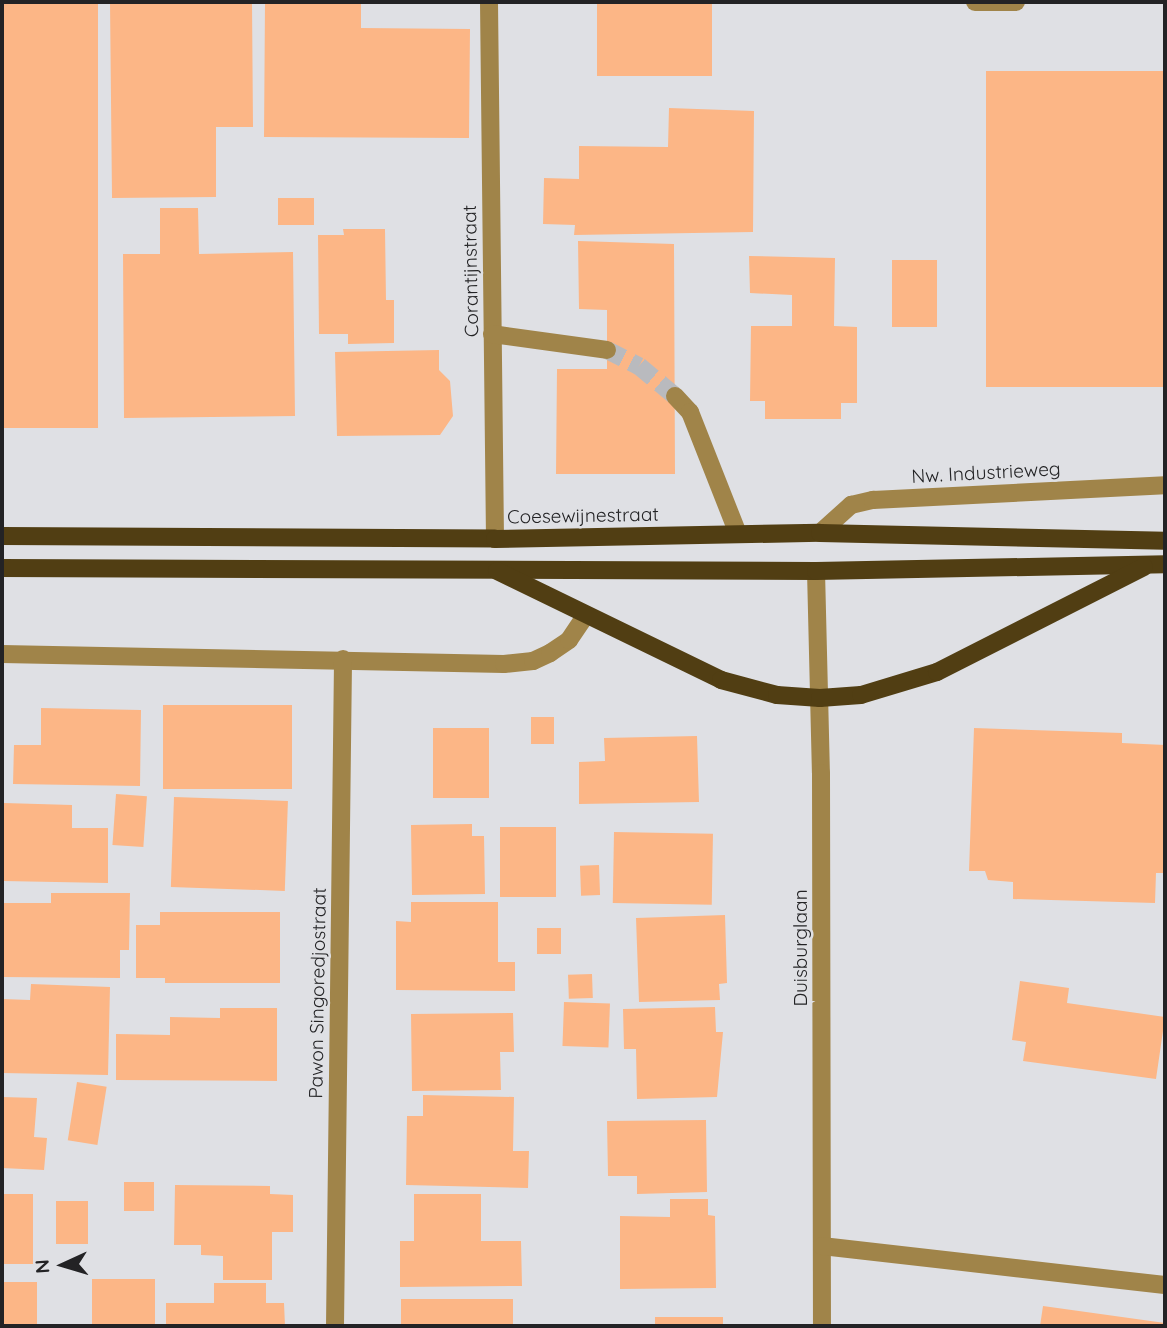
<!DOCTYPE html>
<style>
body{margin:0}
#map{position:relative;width:1167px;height:1328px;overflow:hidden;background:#dfe0e4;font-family:Quicksand,sans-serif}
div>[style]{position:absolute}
.building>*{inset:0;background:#fcb686;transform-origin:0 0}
.minor-tunnel>*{height:18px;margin-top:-9px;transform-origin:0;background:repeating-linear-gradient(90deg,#b9babe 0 18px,transparent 0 27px)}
.minor>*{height:18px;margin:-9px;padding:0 9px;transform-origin:9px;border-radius:9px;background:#a08449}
.major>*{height:18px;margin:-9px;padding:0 9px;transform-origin:9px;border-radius:9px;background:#513e13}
span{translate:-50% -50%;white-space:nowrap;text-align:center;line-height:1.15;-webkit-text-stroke:5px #dfe0e4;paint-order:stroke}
.street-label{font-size:19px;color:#232325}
.frame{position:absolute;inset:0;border:4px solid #232325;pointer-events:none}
.north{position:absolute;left:28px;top:1230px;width:70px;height:70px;-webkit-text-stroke:5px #dfe0e4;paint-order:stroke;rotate:266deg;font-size:19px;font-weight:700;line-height:28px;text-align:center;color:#232325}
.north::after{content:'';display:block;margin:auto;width:24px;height:32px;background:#232325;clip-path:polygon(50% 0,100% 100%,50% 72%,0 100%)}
</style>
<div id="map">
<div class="building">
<i style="left:2px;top:2px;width:96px;height:426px"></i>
<i style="clip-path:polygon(110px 2px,252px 2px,253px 127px,216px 127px,216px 197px,112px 198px)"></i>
<i style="clip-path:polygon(265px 2px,361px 2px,361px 28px,470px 29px,469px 138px,264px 137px)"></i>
<i style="left:597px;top:2px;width:115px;height:74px"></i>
<i style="left:986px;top:71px;width:179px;height:316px"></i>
<i style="clip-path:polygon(669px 108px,754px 111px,753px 232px,574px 235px,575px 225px,543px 224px,544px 178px,579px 179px,579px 146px,668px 147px)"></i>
<i style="left:278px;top:198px;width:36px;height:27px"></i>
<i style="clip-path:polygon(160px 208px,198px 208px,199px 254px,293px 252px,295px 416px,124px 418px,123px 254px,160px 254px)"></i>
<i style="clip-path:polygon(343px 229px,385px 229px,386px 300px,394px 300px,394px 343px,348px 344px,348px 334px,319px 334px,318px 235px,344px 235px)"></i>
<i style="clip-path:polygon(578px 241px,674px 244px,675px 474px,556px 474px,557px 369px,607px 369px,607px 310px,579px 309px)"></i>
<i style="clip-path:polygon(749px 256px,835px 258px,834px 326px,857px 327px,857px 403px,841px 403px,841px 419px,765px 419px,765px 401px,750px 401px,751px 326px,792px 326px,792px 295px,750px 293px)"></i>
<i style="left:892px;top:260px;width:45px;height:67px"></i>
<i style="clip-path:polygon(439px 350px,439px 370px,450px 381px,453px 416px,440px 435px,337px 436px,335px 352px)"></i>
<i style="left:163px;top:705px;width:129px;height:84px"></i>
<i style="clip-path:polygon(41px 708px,141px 710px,140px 786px,13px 784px,14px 745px,41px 745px)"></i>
<i style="left:531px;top:717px;width:23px;height:27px"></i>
<i style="left:433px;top:728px;width:56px;height:70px"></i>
<i style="clip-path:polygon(974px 728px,1122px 733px,1122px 743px,1165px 745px,1165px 873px,1156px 873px,1155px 903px,1013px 899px,1013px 882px,988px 880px,985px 871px,969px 871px)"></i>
<i style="clip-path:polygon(697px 736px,699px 802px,579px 804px,579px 762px,605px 761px,604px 738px)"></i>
<i style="left:116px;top:794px;width:31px;height:51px;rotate:4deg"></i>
<i style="left:174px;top:797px;width:114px;height:90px;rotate:2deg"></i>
<i style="clip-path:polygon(4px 803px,72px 805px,72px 828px,108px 828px,108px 883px,3px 881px)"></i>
<i style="clip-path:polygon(472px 824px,472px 836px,484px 836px,485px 894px,412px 895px,411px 825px)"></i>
<i style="left:500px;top:827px;width:56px;height:70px"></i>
<i style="left:614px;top:832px;width:99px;height:71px;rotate:1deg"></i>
<i style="left:599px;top:865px;width:30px;height:19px;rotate:88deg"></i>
<i style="clip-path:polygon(51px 893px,130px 893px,129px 950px,120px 950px,120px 978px,2px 977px,2px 903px,51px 903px)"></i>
<i style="clip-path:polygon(411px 902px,498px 902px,498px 962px,515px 962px,515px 991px,396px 990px,396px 921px,411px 922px)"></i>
<i style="clip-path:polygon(160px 912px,280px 912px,280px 983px,165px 983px,165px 978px,136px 978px,136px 925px,160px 925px)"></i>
<i style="clip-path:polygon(725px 915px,727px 983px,719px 984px,720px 1000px,639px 1002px,636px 918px)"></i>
<i style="left:561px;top:928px;width:26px;height:24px;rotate:90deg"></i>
<i style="left:592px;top:974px;width:24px;height:24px;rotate:88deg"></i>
<i style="clip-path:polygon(1020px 981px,1069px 988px,1067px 1003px,1165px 1017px,1156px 1079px,1023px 1061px,1026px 1042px,1012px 1040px)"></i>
<i style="clip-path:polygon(31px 984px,110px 987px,108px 1075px,2px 1073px,2px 999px,30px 1000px)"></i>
<i style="left:564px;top:1002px;width:46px;height:44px;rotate:2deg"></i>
<i style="clip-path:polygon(715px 1007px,716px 1032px,723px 1032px,717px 1097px,637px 1099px,636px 1049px,624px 1049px,623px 1009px)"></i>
<i style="clip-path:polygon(220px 1008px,277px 1008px,277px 1081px,116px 1080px,116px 1034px,170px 1035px,170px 1017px,220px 1018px)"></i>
<i style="clip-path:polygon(513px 1013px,514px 1052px,500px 1052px,501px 1090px,412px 1091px,411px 1014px)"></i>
<i style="left:77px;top:1082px;width:30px;height:59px;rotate:9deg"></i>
<i style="clip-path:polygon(423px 1095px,514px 1097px,513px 1151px,529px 1151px,528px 1188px,406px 1185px,407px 1116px,423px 1116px)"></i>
<i style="clip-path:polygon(2px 1097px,37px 1098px,34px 1137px,47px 1138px,44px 1170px,2px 1168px)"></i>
<i style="clip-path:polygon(706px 1120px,707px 1192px,637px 1194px,637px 1176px,608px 1176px,607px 1121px)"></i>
<i style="left:124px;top:1182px;width:30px;height:29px"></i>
<i style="clip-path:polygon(175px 1185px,270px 1186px,270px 1194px,293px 1195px,293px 1232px,272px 1232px,272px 1280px,223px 1280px,223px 1256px,201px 1255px,201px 1245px,174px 1245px)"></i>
<i style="left:2px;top:1194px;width:31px;height:70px"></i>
<i style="clip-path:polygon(414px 1194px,481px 1194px,481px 1241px,521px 1241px,522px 1286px,400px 1287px,400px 1241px,414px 1241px)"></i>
<i style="clip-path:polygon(670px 1199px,708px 1199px,708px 1215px,715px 1216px,716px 1288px,620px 1289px,620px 1216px,670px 1217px)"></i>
<i style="left:56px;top:1201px;width:32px;height:43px"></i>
<i style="left:92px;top:1279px;width:63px;height:47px"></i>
<i style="left:2px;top:1282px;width:35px;height:44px"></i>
<i style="clip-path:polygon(214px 1283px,266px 1283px,266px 1303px,284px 1303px,285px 1326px,166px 1326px,166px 1303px,214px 1303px)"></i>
<i style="left:513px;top:1299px;width:27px;height:112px;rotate:90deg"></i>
<i style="clip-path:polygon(1043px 1306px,1165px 1323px,1165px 1326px,1040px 1326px)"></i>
<i style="left:655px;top:1317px;width:68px;height:9px"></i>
</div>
<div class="minor-tunnel">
<i style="left:607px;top:350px;width:36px;rotate:27deg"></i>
<i style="left:639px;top:366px;width:47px;rotate:39.8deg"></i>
</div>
<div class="minor">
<i style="left:489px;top:2px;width:537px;rotate:89.36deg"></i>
<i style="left:975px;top:2px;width:41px"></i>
<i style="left:492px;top:334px;width:116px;rotate:7.9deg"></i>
<i style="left:675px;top:396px;width:22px;rotate:47deg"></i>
<i style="left:690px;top:412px;width:131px;rotate:68.5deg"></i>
<i style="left:820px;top:533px;width:42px;rotate:-42.1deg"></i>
<i style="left:851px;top:505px;width:23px;rotate:-13deg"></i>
<i style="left:873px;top:500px;width:292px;rotate:-2.9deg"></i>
<i style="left:816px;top:571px;width:202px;rotate:88.6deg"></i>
<i style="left:821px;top:773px;width:553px;rotate:89.9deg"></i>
<i style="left:2px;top:654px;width:502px;rotate:1.14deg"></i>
<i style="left:504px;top:664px;width:29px;rotate:-6deg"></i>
<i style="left:533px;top:661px;width:19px;rotate:-25deg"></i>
<i style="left:550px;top:653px;width:23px;rotate:-34deg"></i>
<i style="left:569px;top:640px;width:30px;rotate:-56deg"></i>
<i style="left:822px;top:1246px;width:345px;rotate:6.5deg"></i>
<i style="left:335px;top:1326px;width:667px;rotate:-89.31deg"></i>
</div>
<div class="major">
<i style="left:2px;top:536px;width:493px;rotate:0.3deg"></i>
<i style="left:495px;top:539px;width:325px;rotate:-1.1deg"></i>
<i style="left:820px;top:533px;width:345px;rotate:1.3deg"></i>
<i style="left:2px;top:568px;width:814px;rotate:0.21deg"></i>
<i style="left:816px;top:571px;width:349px;rotate:-1.1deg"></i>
<i style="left:497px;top:571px;width:249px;rotate:25.9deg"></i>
<i style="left:721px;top:680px;width:58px;rotate:15deg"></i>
<i style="left:777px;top:695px;width:43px;rotate:4deg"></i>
<i style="left:820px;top:698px;width:41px;rotate:-4.2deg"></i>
<i style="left:861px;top:695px;width:79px;rotate:-16.8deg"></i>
<i style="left:937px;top:672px;width:232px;rotate:-26.9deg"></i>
</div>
<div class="street-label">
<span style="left:471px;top:271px;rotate:-91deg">Corantijnstraat</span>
<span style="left:986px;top:473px;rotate:-3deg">Nw. Industrieweg</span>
<span style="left:583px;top:516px;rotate:-1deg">Coesewijnestraat</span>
<span style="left:801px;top:948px;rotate:-90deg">Duisburglaan</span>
<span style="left:318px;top:993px;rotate:-89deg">Pawon Singoredjostraat</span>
</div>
<div class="frame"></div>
<div class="north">N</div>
</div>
